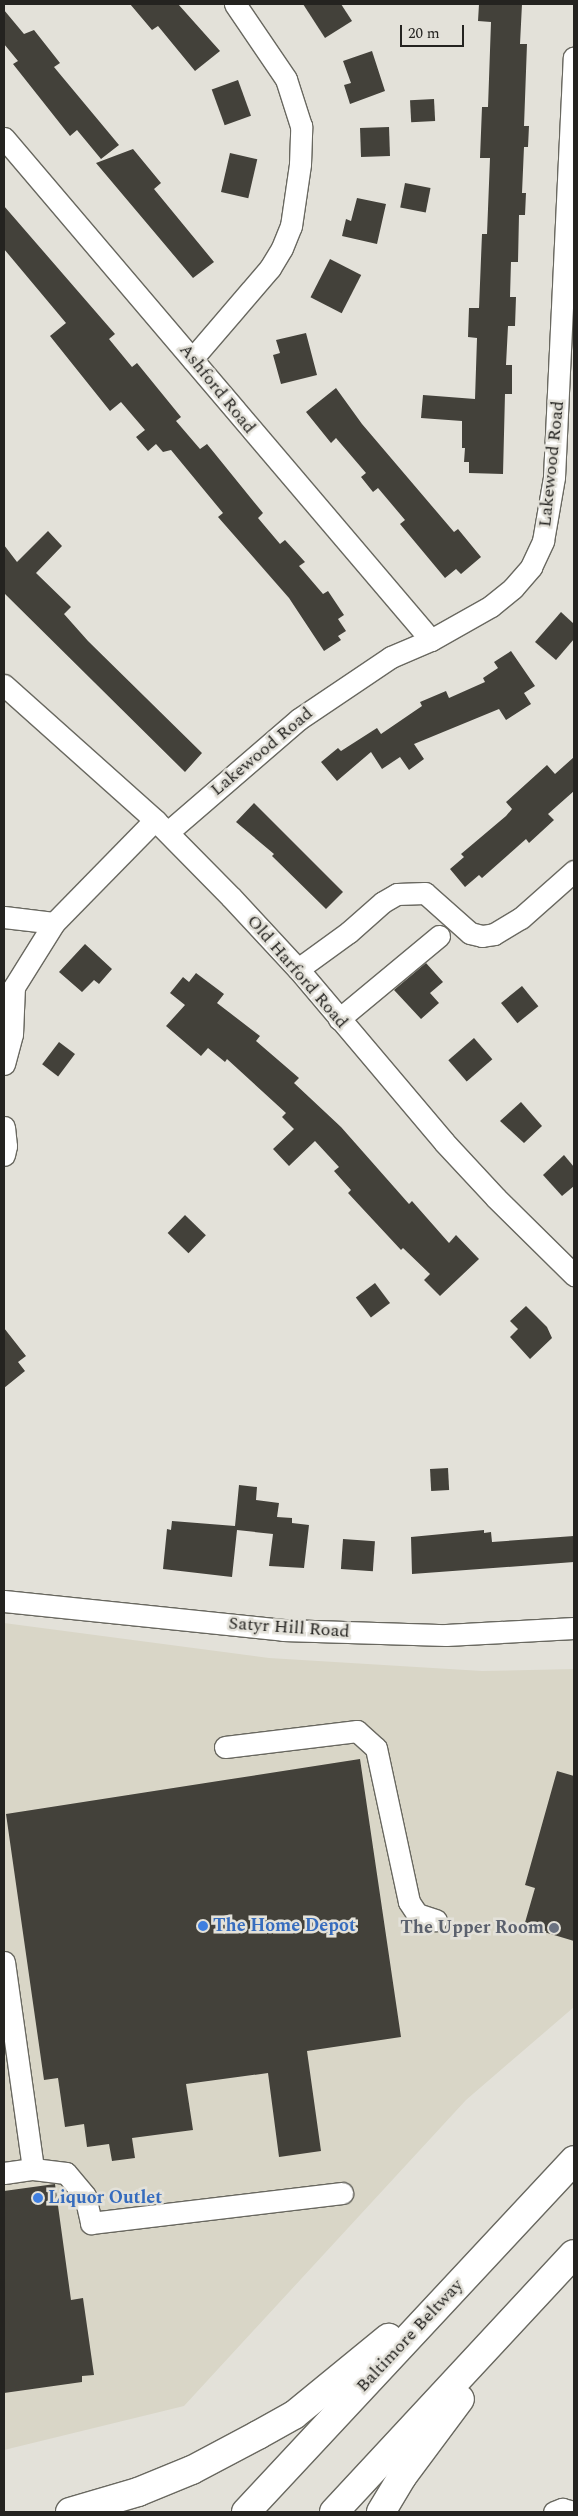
<!DOCTYPE html>
<style>
body{margin:0}
#map{position:relative;width:578px;height:2516px;overflow:hidden;background:#e3e1d9;font-family:Spectral,serif}
div>[style]{position:absolute}
.built>*{inset:0;background:#d9d6c7}
.building>*{inset:0;background:#43413a;transform-origin:0 0}
.roads{filter:drop-shadow(1px 0 #696860) drop-shadow(-1px 0 #696860) drop-shadow(0 1px #696860) drop-shadow(0 -1px #696860)}
.minor>*{height:21px;margin:-10.5px;padding:0 10.5px;transform-origin:10.5px;border-radius:10.5px;background:#fff}
.highway>*{height:28px;margin:-14px;padding:0 14px;transform-origin:14px;border-radius:14px;background:#fff}
.dots>*{width:14px;height:14px;translate:-50% -50%;box-sizing:border-box;border:2px solid #e3e1d9;border-radius:50%}
span{translate:-50% -50%;white-space:nowrap;text-align:center;line-height:1.15;-webkit-text-stroke:5px #e3e1d9;paint-order:stroke}
.street-label{font-size:18px;color:#242320}
.shop-label{font-size:18px;color:#366cbe;font-weight:700}
.left{translate:0 -50%;text-align:left}
.worship-label{font-size:18px;color:#5b616d;font-weight:700}
.right{translate:-100% -50%;text-align:right}
.frame{position:absolute;inset:0;border:5px solid #242320;pointer-events:none}
.scale{position:absolute;left:400px;top:25px;width:64px;height:22px;box-sizing:border-box;border:2px solid #242320;border-top:0;padding-left:6px;font-size:15px;line-height:18px;white-space:nowrap;color:#242320;-webkit-text-stroke:4px #e3e1d9;paint-order:stroke}
</style>
<div id="map">
<div class="built">
<i style="clip-path:polygon(4px 1623px,269px 1658px,482px 1671px,574px 1669px,574px 2007px,466px 2100px,184px 2406px,4px 2450px)"></i>
</div>
<div class="building">
<i style="clip-path:polygon(130px 4px,178px 4px,220px 51px,195px 71px,158px 26px,152px 30px)"></i>
<i style="clip-path:polygon(303px 4px,341px 4px,352px 21px,325px 38px)"></i>
<i style="clip-path:polygon(479px 4px,522px 4px,520px 44px,527px 44px,524px 126px,529px 126px,528px 147px,524px 147px,522px 193px,526px 193px,525px 215px,519px 215px,518px 262px,511px 262px,510px 297px,516px 297px,515px 326px,508px 326px,506px 365px,512px 365px,512px 394px,505px 394px,503px 474px,469px 473px,469px 462px,464px 462px,465px 448px,462px 448px,462px 421px,421px 418px,423px 395px,475px 399px,477px 338px,468px 337px,469px 308px,479px 308px,482px 234px,487px 234px,490px 158px,480px 158px,482px 107px,488px 107px,491px 22px,478px 21px)"></i>
<i style="clip-path:polygon(4px 10px,24px 34px,34px 30px,60px 63px,54px 67px,119px 145px,101px 159px,77px 130px,70px 136px,13px 64px,18px 61px,4px 44px)"></i>
<i style="clip-path:polygon(372px 51px,385px 91px,350px 104px,344px 85px,351px 83px,343px 61px)"></i>
<i style="left:238px;top:80px;width:38px;height:28px;rotate:70deg"></i>
<i style="left:434px;top:99px;width:22px;height:24px;rotate:87deg"></i>
<i style="left:389px;top:127px;width:29px;height:29px;rotate:88deg"></i>
<i style="clip-path:polygon(133px 149px,161px 183px,154px 189px,214px 262px,193px 278px,96px 163px)"></i>
<i style="left:230px;top:153px;width:28px;height:40px;rotate:13deg"></i>
<i style="left:405px;top:183px;width:26px;height:25px;rotate:11deg"></i>
<i style="clip-path:polygon(357px 198px,386px 204px,377px 244px,342px 236px,346px 219px,351px 221px)"></i>
<i style="clip-path:polygon(4px 206px,115px 334px,109px 339px,132px 367px,137px 363px,181px 417px,176px 421px,200px 449px,207px 444px,263px 513px,258px 518px,280px 544px,285px 540px,305px 562px,299px 566px,323px 594px,328px 591px,344px 615px,338px 619px,346px 631px,338px 636px,341px 640px,324px 651px,289px 598px,218px 517px,223px 513px,171px 450px,163px 452px,156px 444px,148px 451px,136px 437px,145px 430px,121px 402px,110px 411px,50px 336px,66px 323px,4px 249px)"></i>
<i style="left:330px;top:259px;width:35px;height:43px;rotate:27deg"></i>
<i style="clip-path:polygon(306px 333px,317px 375px,281px 384px,273px 355px,280px 353px,276px 340px)"></i>
<i style="clip-path:polygon(336px 388px,362px 424px,454px 532px,458px 529px,481px 557px,461px 574px,456px 569px,445px 578px,400px 524px,405px 520px,378px 488px,373px 492px,361px 477px,366px 473px,336px 438px,331px 443px,306px 412px)"></i>
<i style="clip-path:polygon(48px 531px,62px 546px,36px 573px,71px 607px,64px 614px,88px 641px,202px 753px,185px 772px,4px 593px,4px 545px,17px 562px)"></i>
<i style="clip-path:polygon(561px 612px,574px 624px,574px 639px,556px 660px,535px 642px)"></i>
<i style="clip-path:polygon(511px 651px,535px 686px,524px 693px,531px 704px,506px 720px,499px 709px,414px 744px,424px 759px,409px 770px,400px 757px,382px 769px,371px 752px,337px 781px,321px 762px,338px 748px,341px 751px,377px 728px,381px 734px,422px 706px,420px 702px,446px 691px,449px 698px,485px 682px,483px 678px,498px 668px,494px 662px)"></i>
<i style="clip-path:polygon(574px 757px,574px 791px,548px 814px,554px 820px,529px 843px,526px 839px,482px 878px,479px 875px,465px 887px,450px 869px,464px 857px,461px 854px,506px 816px,512px 809px,506px 802px,547px 765px,555px 774px)"></i>
<i style="clip-path:polygon(254px 803px,343px 892px,326px 909px,272px 856px,274px 854px,236px 822px)"></i>
<i style="clip-path:polygon(85px 944px,112px 969px,99px 984px,94px 980px,82px 992px,59px 972px)"></i>
<i style="clip-path:polygon(426px 963px,443px 982px,430px 993px,439px 1003px,421px 1019px,394px 990px)"></i>
<i style="clip-path:polygon(196px 973px,224px 994px,217px 1003px,260px 1036px,256px 1041px,299px 1078px,294px 1083px,341px 1127px,409px 1204px,412px 1201px,449px 1243px,456px 1235px,479px 1259px,440px 1296px,424px 1280px,430px 1274px,403px 1248px,401px 1250px,348px 1193px,351px 1190px,334px 1171px,339px 1167px,315px 1141px,289px 1166px,273px 1149px,294px 1129px,282px 1117px,286px 1113px,227px 1059px,225px 1062px,208px 1048px,201px 1056px,166px 1026px,185px 1005px,170px 993px,183px 977px,189px 982px)"></i>
<i style="left:522px;top:986px;width:26px;height:27px;rotate:51deg"></i>
<i style="left:474px;top:1038px;width:28px;height:34px;rotate:49deg"></i>
<i style="left:59px;top:1042px;width:20px;height:28px;rotate:37deg"></i>
<i style="clip-path:polygon(521px 1102px,542px 1126px,524px 1143px,500px 1121px)"></i>
<i style="clip-path:polygon(564px 1155px,574px 1167px,574px 1186px,562px 1196px,543px 1175px)"></i>
<i style="left:185px;top:1215px;width:29px;height:25px;rotate:44deg"></i>
<i style="left:375px;top:1283px;width:25px;height:24px;rotate:53deg"></i>
<i style="clip-path:polygon(526px 1306px,547px 1327px,552px 1338px,530px 1359px,510px 1337px,518px 1329px,510px 1321px)"></i>
<i style="clip-path:polygon(4px 1328px,26px 1356px,18px 1362px,25px 1371px,4px 1388px)"></i>
<i style="left:448px;top:1468px;width:22px;height:18px;rotate:87deg"></i>
<i style="clip-path:polygon(239px 1485px,257px 1487px,256px 1500px,279px 1503px,277px 1517px,292px 1518px,292px 1523px,309px 1525px,304px 1568px,269px 1566px,273px 1534px,237px 1530px,232px 1577px,163px 1569px,167px 1529px,171px 1530px,172px 1521px,235px 1526px)"></i>
<i style="clip-path:polygon(484px 1530px,484px 1533px,491px 1532px,492px 1542px,574px 1536px,574px 1562px,412px 1574px,411px 1537px)"></i>
<i style="left:343px;top:1539px;width:32px;height:30px;rotate:4deg"></i>
<i style="clip-path:polygon(360px 1759px,401px 2037px,307px 2051px,321px 2151px,279px 2157px,268px 2073px,186px 2084px,193px 2130px,132px 2138px,135px 2158px,112px 2161px,109px 2144px,87px 2147px,84px 2124px,65px 2127px,58px 2078px,44px 2080px,6px 1814px)"></i>
<i style="clip-path:polygon(557px 1771px,574px 1776px,574px 1941px,524px 1926px,535px 1888px,525px 1885px)"></i>
<i style="clip-path:polygon(55px 2184px,71px 2300px,83px 2298px,94px 2375px,82px 2376px,82px 2382px,4px 2393px,4px 2191px)"></i>
</div>
<div class="roads">
<div class="minor">
<i style="left:4px;top:138px;width:659px;rotate:49.62deg"></i>
<i style="left:192px;top:359px;width:120px;rotate:-49.4deg"></i>
<i style="left:270px;top:268px;width:23px;rotate:-59deg"></i>
<i style="left:282px;top:248px;width:24px;rotate:-68deg"></i>
<i style="left:291px;top:226px;width:63px;rotate:-81.7deg"></i>
<i style="left:300px;top:164px;width:38px;rotate:-88deg"></i>
<i style="left:301px;top:126px;width:49px;rotate:-107.7deg"></i>
<i style="left:286px;top:79px;width:91px;rotate:-124.2deg"></i>
<i style="left:4px;top:685px;width:203px;rotate:41.8deg"></i>
<i style="left:155px;top:820px;width:108px;rotate:45.4deg"></i>
<i style="left:231px;top:897px;width:98px;rotate:47.1deg"></i>
<i style="left:298px;top:969px;width:226px;rotate:49.8deg"></i>
<i style="left:444px;top:1142px;width:76px;rotate:47.1deg"></i>
<i style="left:496px;top:1198px;width:110px;rotate:44.6deg"></i>
<i style="left:168px;top:832px;width:173px;rotate:-40.8deg"></i>
<i style="left:299px;top:719px;width:111px;rotate:-34deg"></i>
<i style="left:391px;top:657px;width:43px;rotate:-23deg"></i>
<i style="left:431px;top:640px;width:69px;rotate:-29.5deg"></i>
<i style="left:491px;top:606px;width:28px;rotate:-39deg"></i>
<i style="left:513px;top:588px;width:28px;rotate:-49deg"></i>
<i style="left:531px;top:567px;width:29px;rotate:-65deg"></i>
<i style="left:543px;top:541px;width:65px;rotate:-80.2deg"></i>
<i style="left:554px;top:477px;width:420px;rotate:-87.3deg"></i>
<i style="left:4px;top:917px;width:50px;rotate:6.8deg"></i>
<i style="left:298px;top:969px;width:63px;rotate:-36deg"></i>
<i style="left:349px;top:932px;width:45px;rotate:-41.4deg"></i>
<i style="left:383px;top:902px;width:16px;rotate:-30deg"></i>
<i style="left:397px;top:894px;width:28px;rotate:-2deg"></i>
<i style="left:425px;top:893px;width:60px;rotate:41.6deg"></i>
<i style="left:470px;top:933px;width:12px;rotate:14deg"></i>
<i style="left:482px;top:936px;width:12px;rotate:-9deg"></i>
<i style="left:494px;top:934px;width:31px;rotate:-31deg"></i>
<i style="left:521px;top:918px;width:71px;rotate:-41.6deg"></i>
<i style="left:339px;top:1019px;width:130px;rotate:-39.7deg"></i>
<i style="left:4px;top:1064px;width:31px;rotate:-75deg"></i>
<i style="left:12px;top:1034px;width:47px;rotate:-87.6deg"></i>
<i style="left:14px;top:987px;width:75px;rotate:-58deg"></i>
<i style="left:54px;top:923px;width:144px;rotate:-45.6deg"></i>
<i style="left:4px;top:1127px;width:19px;rotate:84deg"></i>
<i style="left:6px;top:1146px;width:9px;rotate:103deg"></i>
<i style="left:4px;top:1601px;width:281px;rotate:5.9deg"></i>
<i style="left:283px;top:1630px;width:163px;rotate:1.8deg"></i>
<i style="left:446px;top:1635px;width:128px;rotate:-3.1deg"></i>
<i style="left:225px;top:1747px;width:133px;rotate:-6.9deg"></i>
<i style="left:357px;top:1731px;width:25px;rotate:42deg"></i>
<i style="left:376px;top:1748px;width:157px;rotate:77.9deg"></i>
<i style="left:409px;top:1902px;width:14px;rotate:56deg"></i>
<i style="left:417px;top:1914px;width:20px;rotate:18deg"></i>
<i style="left:4px;top:1962px;width:209px;rotate:82deg"></i>
<i style="left:4px;top:2173px;width:29px;rotate:-8deg"></i>
<i style="left:33px;top:2169px;width:33px;rotate:7deg"></i>
<i style="left:66px;top:2173px;width:30px;rotate:50deg"></i>
<i style="left:85px;top:2196px;width:28px;rotate:77deg"></i>
<i style="left:91px;top:2223px;width:253px;rotate:-6.8deg"></i>
<i style="left:554px;top:2512px;width:9px;rotate:-21deg"></i>
<i style="left:562px;top:2509px;width:12px;rotate:14deg"></i>
</div>
<div class="highway">
<i style="left:70px;top:2512px;width:71px;rotate:-16.4deg"></i>
<i style="left:138px;top:2492px;width:58px;rotate:-22.2deg"></i>
<i style="left:192px;top:2470px;width:75px;rotate:-27.9deg"></i>
<i style="left:258px;top:2435px;width:41px;rotate:-29.1deg"></i>
<i style="left:294px;top:2415px;width:122px;rotate:-39.3deg"></i>
<i style="left:246px;top:2512px;width:481px;rotate:-47deg"></i>
<i style="left:334px;top:2512px;width:352px;rotate:-47.1deg"></i>
<i style="left:381px;top:2512px;width:41px;rotate:-59deg"></i>
<i style="left:402px;top:2477px;width:97px;rotate:-53.4deg"></i>
</div>
</div>
<div class="dots">
<i style="left:203px;top:1926px;background:#3f7fe0"></i>
<i style="left:554px;top:1928px;background:#6b7280"></i>
<i style="left:38px;top:2198px;background:#3f7fe0"></i>
</div>
<div class="street-label">
<span style="left:217px;top:389px;rotate:51deg">Ashford Road</span>
<span style="left:552px;top:464px;rotate:-84deg">Lakewood Road</span>
<span style="left:262px;top:752px;rotate:-40deg">Lakewood Road</span>
<span style="left:297px;top:972px;rotate:49deg">Old Harford Road</span>
<span style="left:289px;top:1628px;rotate:4deg">Satyr Hill Road</span>
<span style="left:410px;top:2336px;rotate:-47deg">Baltimore Beltway</span>
</div>
<div class="shop-label">
<span class="left" style="left:213px;top:1926px">The Home Depot</span>
<span class="left" style="left:48px;top:2198px">Liquor Outlet</span>
</div>
<div class="worship-label">
<span class="right" style="left:544px;top:1928px">The Upper Room</span>
</div>
<div class="frame"></div>
<div class="scale">20 m</div>
</div>
